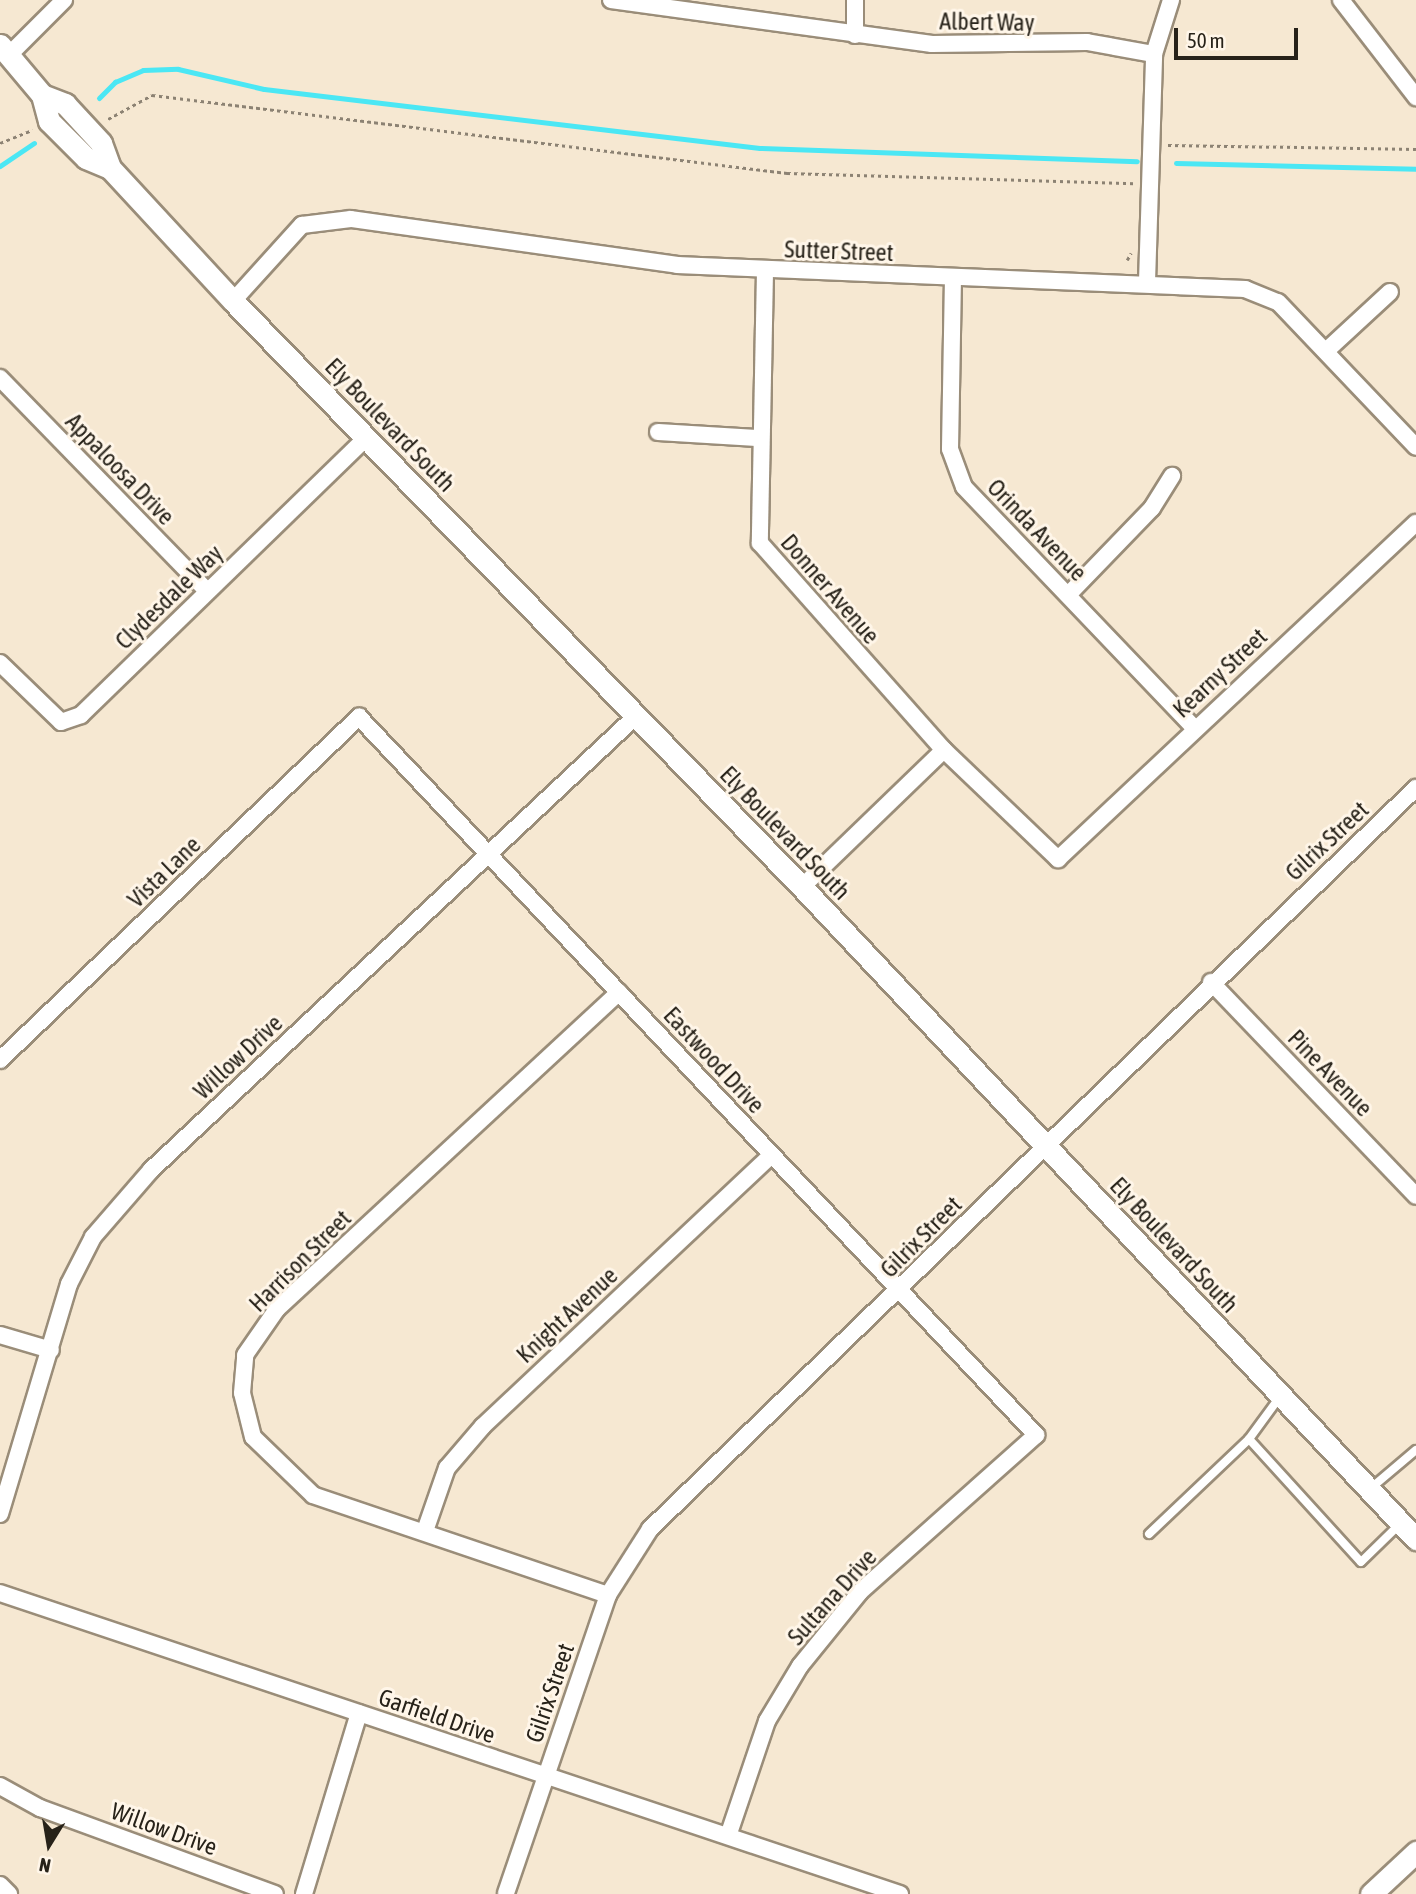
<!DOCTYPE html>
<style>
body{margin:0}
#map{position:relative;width:1416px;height:1894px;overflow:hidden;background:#f6e8d2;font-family:"Asap Condensed",sans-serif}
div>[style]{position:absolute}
.stream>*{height:5px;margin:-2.5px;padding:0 2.5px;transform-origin:2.5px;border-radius:2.5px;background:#4be7f4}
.path>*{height:2.5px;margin-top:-1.25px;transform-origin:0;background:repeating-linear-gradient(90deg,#8c8273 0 3.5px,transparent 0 7px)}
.roads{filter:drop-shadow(2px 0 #9a8d79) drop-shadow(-2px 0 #9a8d79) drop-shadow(0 2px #9a8d79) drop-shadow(0 -2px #9a8d79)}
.service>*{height:8px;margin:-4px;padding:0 4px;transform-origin:4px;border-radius:4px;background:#fff}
.minor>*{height:16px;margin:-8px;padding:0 8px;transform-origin:8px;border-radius:8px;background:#fff}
.secondary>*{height:21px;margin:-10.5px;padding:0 10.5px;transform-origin:10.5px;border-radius:10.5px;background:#fff}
span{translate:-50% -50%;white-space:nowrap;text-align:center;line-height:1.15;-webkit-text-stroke:6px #fff6e9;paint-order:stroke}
.street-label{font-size:24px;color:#272219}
.north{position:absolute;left:14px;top:1810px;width:70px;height:70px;-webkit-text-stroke:5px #fff6e9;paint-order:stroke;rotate:191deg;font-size:19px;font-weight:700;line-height:28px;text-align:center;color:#272219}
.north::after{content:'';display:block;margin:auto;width:24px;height:32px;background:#272219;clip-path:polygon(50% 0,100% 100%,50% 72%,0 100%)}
.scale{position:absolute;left:1174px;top:28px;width:124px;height:32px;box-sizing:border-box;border:4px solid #272219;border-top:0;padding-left:9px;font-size:21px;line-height:24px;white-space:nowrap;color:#272219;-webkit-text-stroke:5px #fff6e9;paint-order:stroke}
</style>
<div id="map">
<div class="stream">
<i style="left:99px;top:98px;width:23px;rotate:-45deg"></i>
<i style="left:115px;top:82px;width:30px;rotate:-23deg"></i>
<i style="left:143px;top:70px;width:35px;rotate:-2deg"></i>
<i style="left:178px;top:69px;width:88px;rotate:13.1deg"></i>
<i style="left:264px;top:89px;width:499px;rotate:6.8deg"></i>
<i style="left:760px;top:148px;width:377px;rotate:2deg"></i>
<i style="left:1176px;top:163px;width:240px;rotate:1.4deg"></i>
<i style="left:0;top:166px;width:41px;rotate:-34.1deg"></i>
</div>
<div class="path">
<i style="left:108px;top:119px;width:50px;rotate:-28.6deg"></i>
<i style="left:152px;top:95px;width:640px;rotate:7deg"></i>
<i style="left:787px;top:173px;width:347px;rotate:1.7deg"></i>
<i style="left:0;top:143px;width:35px;rotate:-22deg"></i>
<i style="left:1168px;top:145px;width:248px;rotate:0.9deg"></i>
<i style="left:1127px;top:260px;width:8px;rotate:-60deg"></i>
</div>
<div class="roads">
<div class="service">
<i style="left:1279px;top:1398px;width:51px;rotate:126.2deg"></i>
<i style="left:1249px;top:1439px;width:166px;rotate:47.7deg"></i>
<i style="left:1361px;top:1562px;width:56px;rotate:-44.3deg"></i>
<i style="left:1371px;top:1488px;width:59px;rotate:-40.2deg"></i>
<i style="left:1149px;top:1534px;width:138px;rotate:-43.5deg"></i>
</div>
<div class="minor">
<i style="left:611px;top:0;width:324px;rotate:7.8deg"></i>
<i style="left:932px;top:44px;width:155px;rotate:-0.7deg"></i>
<i style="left:1087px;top:42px;width:68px;rotate:10.2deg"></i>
<i style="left:1341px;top:0;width:123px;rotate:52.3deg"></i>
<i style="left:855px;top:35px;width:35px;rotate:-90deg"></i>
<i style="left:9px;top:55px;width:78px;rotate:-45deg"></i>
<i style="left:765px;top:271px;width:272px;rotate:91.1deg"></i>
<i style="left:760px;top:543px;width:277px;rotate:48.4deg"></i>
<i style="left:944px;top:750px;width:158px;rotate:43.7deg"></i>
<i style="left:1058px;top:859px;width:491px;rotate:-43.2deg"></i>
<i style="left:953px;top:277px;width:172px;rotate:91deg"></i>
<i style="left:950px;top:449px;width:40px;rotate:69.8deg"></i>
<i style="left:964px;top:487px;width:333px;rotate:46.3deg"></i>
<i style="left:1147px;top:282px;width:228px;rotate:-88.2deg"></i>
<i style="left:1154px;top:54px;width:57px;rotate:-72.5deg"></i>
<i style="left:233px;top:301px;width:103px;rotate:-47.8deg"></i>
<i style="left:302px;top:225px;width:49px;rotate:-7deg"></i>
<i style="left:351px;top:219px;width:329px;rotate:8deg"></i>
<i style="left:677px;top:265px;width:569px;rotate:2.42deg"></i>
<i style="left:1245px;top:289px;width:35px;rotate:22deg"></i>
<i style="left:1278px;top:302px;width:200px;rotate:46.4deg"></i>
<i style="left:1326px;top:351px;width:87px;rotate:-42.7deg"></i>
<i style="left:0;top:378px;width:297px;rotate:45.8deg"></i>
<i style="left:658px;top:432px;width:99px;rotate:3.5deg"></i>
<i style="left:1068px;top:595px;width:121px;rotate:-46deg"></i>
<i style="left:1152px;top:508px;width:38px;rotate:-58deg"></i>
<i style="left:0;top:663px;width:85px;rotate:44deg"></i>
<i style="left:61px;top:722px;width:21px;rotate:-19deg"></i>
<i style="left:81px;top:715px;width:397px;rotate:-44.2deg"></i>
<i style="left:802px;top:887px;width:197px;rotate:-44deg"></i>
<i style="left:1211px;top:982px;width:296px;rotate:46.2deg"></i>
<i style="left:0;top:1060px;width:497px;rotate:-43.7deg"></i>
<i style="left:359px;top:717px;width:987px;rotate:46.68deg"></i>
<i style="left:1036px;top:1435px;width:236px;rotate:138.3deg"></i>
<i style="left:860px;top:1592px;width:95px;rotate:129deg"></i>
<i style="left:800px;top:1666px;width:64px;rotate:121deg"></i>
<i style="left:767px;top:1721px;width:121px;rotate:108.7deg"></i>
<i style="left:0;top:1335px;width:53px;rotate:16.4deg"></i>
<i style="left:0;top:1514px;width:240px;rotate:-73.3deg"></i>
<i style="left:69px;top:1284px;width:53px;rotate:-62.9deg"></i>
<i style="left:93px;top:1237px;width:89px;rotate:-49.1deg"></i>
<i style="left:151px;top:1170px;width:663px;rotate:-43.11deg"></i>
<i style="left:425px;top:1531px;width:67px;rotate:-70.8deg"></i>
<i style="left:447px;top:1468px;width:55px;rotate:-49.4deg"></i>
<i style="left:483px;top:1426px;width:396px;rotate:-43.2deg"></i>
<i style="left:0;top:1593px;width:949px;rotate:18.49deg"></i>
<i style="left:608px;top:1595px;width:311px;rotate:-161.3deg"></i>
<i style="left:313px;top:1495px;width:83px;rotate:-136deg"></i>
<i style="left:253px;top:1437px;width:45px;rotate:-104deg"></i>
<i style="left:242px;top:1393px;width:38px;rotate:-85deg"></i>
<i style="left:245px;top:1355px;width:56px;rotate:-55.2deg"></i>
<i style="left:277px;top:1309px;width:466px;rotate:-42.8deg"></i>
<i style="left:0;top:1786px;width:46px;rotate:28.8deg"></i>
<i style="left:40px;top:1808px;width:250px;rotate:20.1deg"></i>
<i style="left:0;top:1885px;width:13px;rotate:45deg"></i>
<i style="left:506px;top:1893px;width:315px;rotate:-71.1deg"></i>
<i style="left:608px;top:1595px;width:78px;rotate:-57.5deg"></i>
<i style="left:650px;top:1529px;width:1066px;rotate:-44.05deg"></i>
<i style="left:304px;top:1894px;width:189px;rotate:-73.1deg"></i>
</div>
<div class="secondary">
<i style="left:0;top:45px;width:65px;rotate:50deg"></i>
<i style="left:42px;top:95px;width:25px;rotate:21deg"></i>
<i style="left:65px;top:104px;width:53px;rotate:47.3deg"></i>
<i style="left:101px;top:143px;width:27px;rotate:70deg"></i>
<i style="left:110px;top:168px;width:181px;rotate:47.2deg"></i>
<i style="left:233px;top:301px;width:817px;rotate:45.84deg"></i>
<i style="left:802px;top:887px;width:896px;rotate:46.72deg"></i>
<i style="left:42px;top:95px;width:27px;rotate:75deg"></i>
<i style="left:49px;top:121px;width:52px;rotate:45deg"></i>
<i style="left:86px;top:158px;width:26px;rotate:23deg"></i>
<i style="left:1371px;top:1894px;width:62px;rotate:-43deg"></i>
</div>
</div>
<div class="street-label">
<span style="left:987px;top:22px;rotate:1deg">Albert Way</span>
<span style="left:839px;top:251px;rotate:2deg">Sutter Street</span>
<span style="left:390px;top:425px;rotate:46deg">Ely Boulevard South</span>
<span style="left:120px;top:469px;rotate:46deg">Appaloosa Drive</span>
<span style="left:1037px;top:530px;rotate:46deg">Orinda Avenue</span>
<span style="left:830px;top:589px;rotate:49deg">Donner Avenue</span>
<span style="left:169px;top:597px;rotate:-44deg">Clydesdale Way</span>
<span style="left:1220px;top:673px;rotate:-43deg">Kearny Street</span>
<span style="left:785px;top:833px;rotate:46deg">Ely Boulevard South</span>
<span style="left:1327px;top:841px;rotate:-43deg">Gilrix Street</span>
<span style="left:164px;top:872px;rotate:-44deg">Vista Lane</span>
<span style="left:238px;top:1057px;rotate:-43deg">Willow Drive</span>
<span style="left:714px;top:1060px;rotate:47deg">Eastwood Drive</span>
<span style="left:1330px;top:1073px;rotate:46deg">Pine Avenue</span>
<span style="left:921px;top:1237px;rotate:-45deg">Gilrix Street</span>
<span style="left:1174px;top:1245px;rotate:47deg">Ely Boulevard South</span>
<span style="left:300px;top:1261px;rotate:-45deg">Harrison Street</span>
<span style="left:567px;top:1315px;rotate:-43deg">Knight Avenue</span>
<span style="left:832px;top:1597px;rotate:-48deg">Sultana Drive</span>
<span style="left:550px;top:1693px;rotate:-71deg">Gilrix Street</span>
<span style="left:437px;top:1716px;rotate:19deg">Garfield Drive</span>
<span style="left:164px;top:1829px;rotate:20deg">Willow Drive</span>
</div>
<div class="north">N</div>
<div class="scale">50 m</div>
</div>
